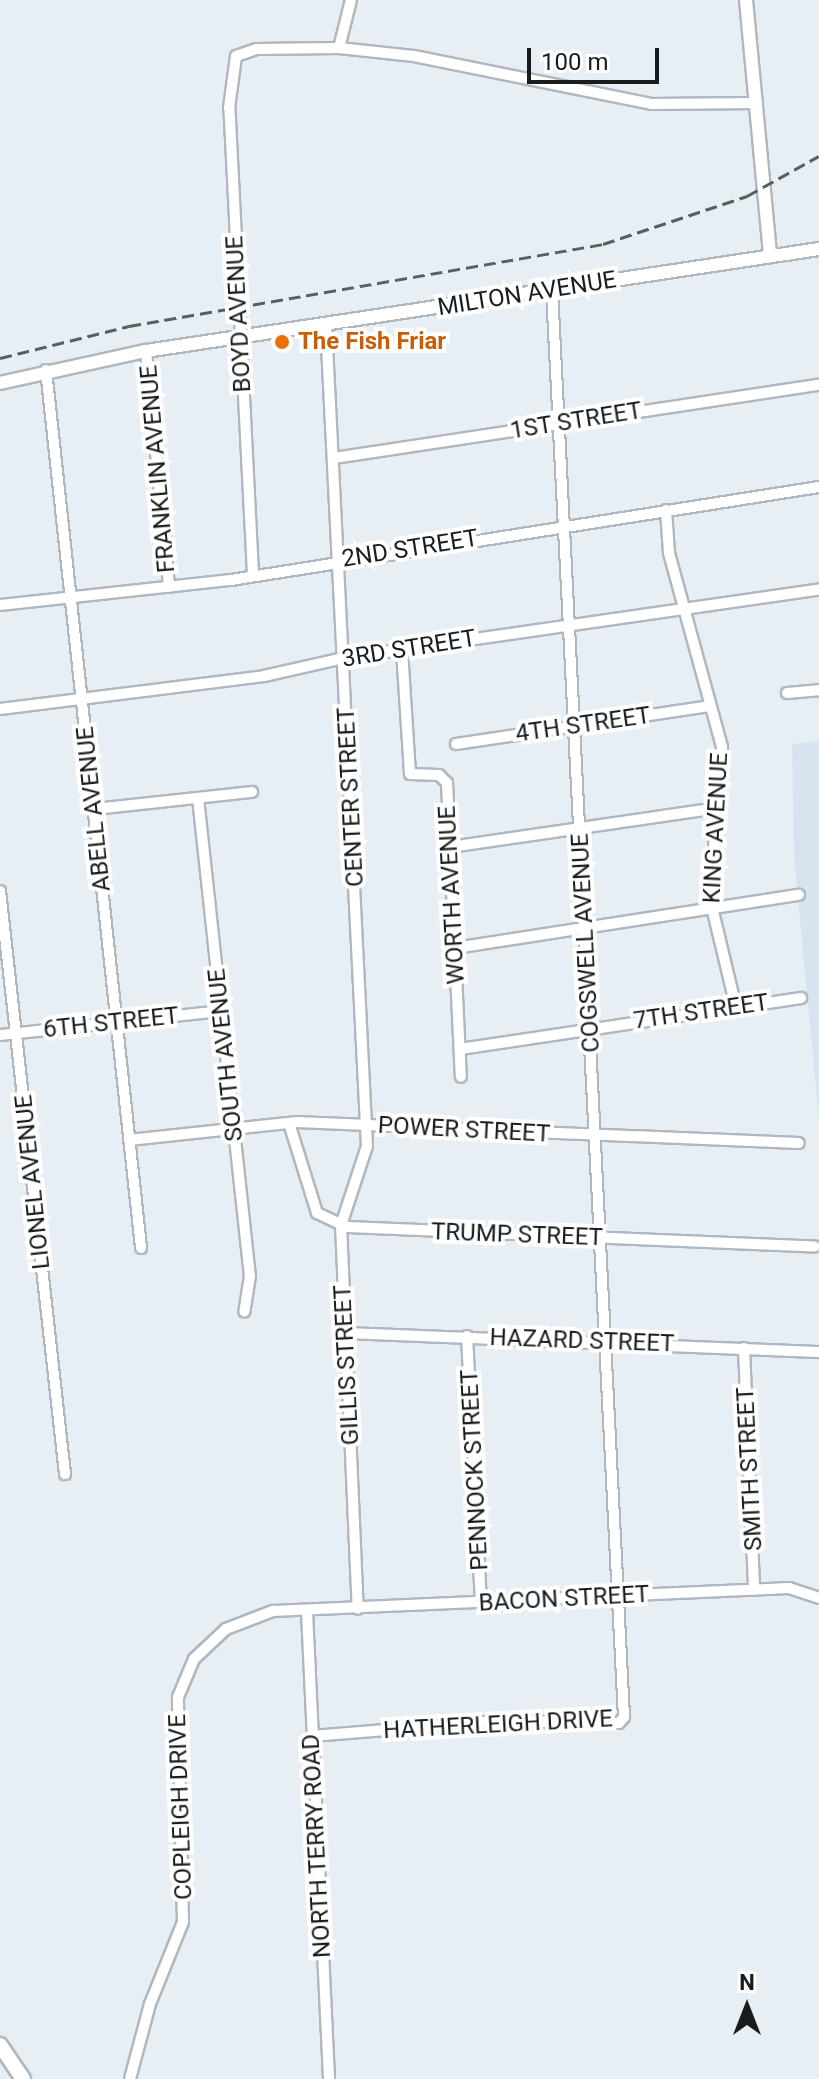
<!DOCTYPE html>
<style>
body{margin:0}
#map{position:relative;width:819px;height:2079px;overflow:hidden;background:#e7eff5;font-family:Roboto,sans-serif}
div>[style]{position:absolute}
.built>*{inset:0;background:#d7e4f0}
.roads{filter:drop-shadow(2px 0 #b0b7bd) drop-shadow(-2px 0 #b0b7bd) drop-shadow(0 2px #b0b7bd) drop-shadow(0 -2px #b0b7bd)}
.minor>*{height:10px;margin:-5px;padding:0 5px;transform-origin:5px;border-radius:5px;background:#fff}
.major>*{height:12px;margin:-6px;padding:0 6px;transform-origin:6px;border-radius:6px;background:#fff}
.highway>*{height:14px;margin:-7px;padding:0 7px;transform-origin:7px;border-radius:7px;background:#fff}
.rail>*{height:3px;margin-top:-1.5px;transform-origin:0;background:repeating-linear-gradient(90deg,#595e61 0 12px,transparent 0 18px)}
.dots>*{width:22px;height:22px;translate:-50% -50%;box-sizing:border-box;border:4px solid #fff;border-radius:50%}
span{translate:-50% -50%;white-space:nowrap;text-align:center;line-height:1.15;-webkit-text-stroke:8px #fff;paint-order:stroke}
.street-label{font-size:24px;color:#191c1e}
.food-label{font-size:24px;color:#c56008;font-weight:700}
.left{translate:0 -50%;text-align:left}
.north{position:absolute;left:707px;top:1967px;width:80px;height:80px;-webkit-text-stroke:6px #fff;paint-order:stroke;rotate:0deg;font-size:22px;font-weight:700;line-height:32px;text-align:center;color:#191c1e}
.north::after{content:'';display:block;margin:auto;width:28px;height:36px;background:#191c1e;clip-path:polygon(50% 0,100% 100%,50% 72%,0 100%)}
.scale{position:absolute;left:527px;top:48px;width:132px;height:36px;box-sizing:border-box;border:4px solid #191c1e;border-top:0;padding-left:10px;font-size:24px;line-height:28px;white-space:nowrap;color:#191c1e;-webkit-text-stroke:6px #fff;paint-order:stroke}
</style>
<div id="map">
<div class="built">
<i style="clip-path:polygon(819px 741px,819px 1120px,794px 857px,792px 744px)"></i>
</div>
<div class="roads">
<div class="minor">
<i style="left:339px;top:48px;width:49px;rotate:-76deg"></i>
<i style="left:326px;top:325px;width:822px;rotate:87.14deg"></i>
<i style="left:367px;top:1146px;width:83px;rotate:108.2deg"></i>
<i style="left:341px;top:1225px;width:384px;rotate:87.5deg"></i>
<i style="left:146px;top:351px;width:237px;rotate:84.4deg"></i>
<i style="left:46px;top:370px;width:883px;rotate:83.82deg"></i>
<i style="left:334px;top:458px;width:490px;rotate:-8.6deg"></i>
<i style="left:666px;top:510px;width:43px;rotate:86deg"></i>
<i style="left:669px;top:553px;width:201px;rotate:74.7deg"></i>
<i style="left:722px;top:747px;width:152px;rotate:94.5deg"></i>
<i style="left:710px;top:899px;width:111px;rotate:76.5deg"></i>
<i style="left:253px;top:574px;width:467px;rotate:-92.9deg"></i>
<i style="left:229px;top:108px;width:52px;rotate:-82.3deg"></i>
<i style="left:236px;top:56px;width:21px;rotate:-19deg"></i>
<i style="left:256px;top:49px;width:83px;rotate:-0.7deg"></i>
<i style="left:339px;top:48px;width:75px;rotate:6.1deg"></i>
<i style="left:414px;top:56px;width:242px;rotate:11.4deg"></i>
<i style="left:651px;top:104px;width:106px;rotate:-0.5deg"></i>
<i style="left:0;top:605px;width:232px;rotate:-6.2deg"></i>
<i style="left:231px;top:580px;width:595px;rotate:-8.99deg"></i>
<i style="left:402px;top:650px;width:124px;rotate:86.3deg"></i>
<i style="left:410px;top:774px;width:29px;rotate:2deg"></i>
<i style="left:439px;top:775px;width:11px;rotate:45deg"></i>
<i style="left:447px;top:783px;width:294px;rotate:87.3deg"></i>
<i style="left:787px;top:693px;width:32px;rotate:-5deg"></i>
<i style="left:0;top:709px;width:266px;rotate:-7.1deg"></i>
<i style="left:264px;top:676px;width:81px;rotate:-12.8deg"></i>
<i style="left:343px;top:658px;width:481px;rotate:-8.2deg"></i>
<i style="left:456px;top:744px;width:256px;rotate:-8.5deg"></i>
<i style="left:198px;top:798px;width:481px;rotate:83.8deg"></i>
<i style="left:250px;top:1276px;width:36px;rotate:99deg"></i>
<i style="left:95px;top:809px;width:158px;rotate:-6.2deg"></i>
<i style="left:450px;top:847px;width:269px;rotate:-8.3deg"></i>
<i style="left:0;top:891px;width:587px;rotate:83.64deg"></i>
<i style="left:455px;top:948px;width:348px;rotate:-8.8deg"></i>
<i style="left:0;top:1035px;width:223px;rotate:-6.2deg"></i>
<i style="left:460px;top:1049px;width:345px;rotate:-8.5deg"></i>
<i style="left:289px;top:1123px;width:94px;rotate:72.7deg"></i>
<i style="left:317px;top:1213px;width:33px;rotate:25deg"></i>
<i style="left:347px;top:1227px;width:468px;rotate:2.4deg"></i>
<i style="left:129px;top:1140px;width:169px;rotate:-6.1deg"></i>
<i style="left:297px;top:1122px;width:502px;rotate:2.4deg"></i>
<i style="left:345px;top:1333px;width:474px;rotate:2.3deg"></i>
<i style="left:467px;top:1336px;width:267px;rotate:87deg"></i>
<i style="left:744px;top:1348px;width:242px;rotate:87.6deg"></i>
<i style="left:307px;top:1612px;width:468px;rotate:87.3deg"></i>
<i style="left:312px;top:1736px;width:184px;rotate:-4.7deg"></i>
<i style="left:495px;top:1721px;width:124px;rotate:0.9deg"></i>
<i style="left:619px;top:1723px;width:8px;rotate:-50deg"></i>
<i style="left:624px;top:1717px;width:1429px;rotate:-92.89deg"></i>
<i style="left:130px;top:2079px;width:78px;rotate:-75.1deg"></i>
<i style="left:150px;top:2004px;width:88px;rotate:-68.1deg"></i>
<i style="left:183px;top:1922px;width:225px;rotate:-91.3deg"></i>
<i style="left:178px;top:1697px;width:41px;rotate:-67.2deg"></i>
<i style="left:194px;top:1659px;width:44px;rotate:-43.2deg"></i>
<i style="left:226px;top:1629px;width:50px;rotate:-21deg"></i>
<i style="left:273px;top:1611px;width:517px;rotate:-2.55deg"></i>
<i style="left:789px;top:1588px;width:32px;rotate:18deg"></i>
</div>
<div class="major">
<i style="left:746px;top:0;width:256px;rotate:84.6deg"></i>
<i style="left:0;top:383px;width:149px;rotate:-12.4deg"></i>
<i style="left:146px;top:351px;width:681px;rotate:-8.62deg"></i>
</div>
<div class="highway">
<i style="left:0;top:2045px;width:41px;rotate:55.9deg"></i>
</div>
</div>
<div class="rail">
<i style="left:0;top:358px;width:133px;rotate:-13.9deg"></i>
<i style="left:129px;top:326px;width:481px;rotate:-9.8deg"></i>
<i style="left:603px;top:244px;width:152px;rotate:-18.4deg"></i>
<i style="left:747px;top:196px;width:82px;rotate:-29.1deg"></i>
</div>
<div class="dots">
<i style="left:282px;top:342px;background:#e8710a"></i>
</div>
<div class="street-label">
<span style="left:527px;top:294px;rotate:-9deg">MILTON AVENUE</span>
<span style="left:239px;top:314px;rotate:-93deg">BOYD AVENUE</span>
<span style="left:576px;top:421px;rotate:-9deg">1ST STREET</span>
<span style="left:158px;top:469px;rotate:-95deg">FRANKLIN AVENUE</span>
<span style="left:410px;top:549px;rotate:-9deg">2ND STREET</span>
<span style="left:409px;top:649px;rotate:-9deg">3RD STREET</span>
<span style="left:583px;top:725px;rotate:-8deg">4TH STREET</span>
<span style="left:351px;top:797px;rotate:-93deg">CENTER STREET</span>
<span style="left:94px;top:809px;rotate:-96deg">ABELL AVENUE</span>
<span style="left:716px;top:828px;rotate:-87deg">KING AVENUE</span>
<span style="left:452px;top:895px;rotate:-93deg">WORTH AVENUE</span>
<span style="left:586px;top:943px;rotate:-93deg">COGSWELL AVENUE</span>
<span style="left:701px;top:1012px;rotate:-8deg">7TH STREET</span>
<span style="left:111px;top:1023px;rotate:-6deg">6TH STREET</span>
<span style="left:226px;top:1055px;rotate:-96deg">SOUTH AVENUE</span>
<span style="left:464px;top:1130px;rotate:3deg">POWER STREET</span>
<span style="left:33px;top:1182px;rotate:-96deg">LIONEL AVENUE</span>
<span style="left:517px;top:1235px;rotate:2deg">TRUMP STREET</span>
<span style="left:582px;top:1341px;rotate:2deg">HAZARD STREET</span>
<span style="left:347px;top:1365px;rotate:-93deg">GILLIS STREET</span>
<span style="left:750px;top:1469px;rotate:-93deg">SMITH STREET</span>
<span style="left:475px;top:1470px;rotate:-93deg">PENNOCK STREET</span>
<span style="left:564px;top:1599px;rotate:-3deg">BACON STREET</span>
<span style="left:498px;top:1725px;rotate:-3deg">HATHERLEIGH DRIVE</span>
<span style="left:181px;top:1807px;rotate:-92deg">COPLEIGH DRIVE</span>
<span style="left:317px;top:1846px;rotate:-93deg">NORTH TERRY ROAD</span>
</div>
<div class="food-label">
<span class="left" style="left:298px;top:342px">The Fish Friar</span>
</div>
<div class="north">N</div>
<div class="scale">100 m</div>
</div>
